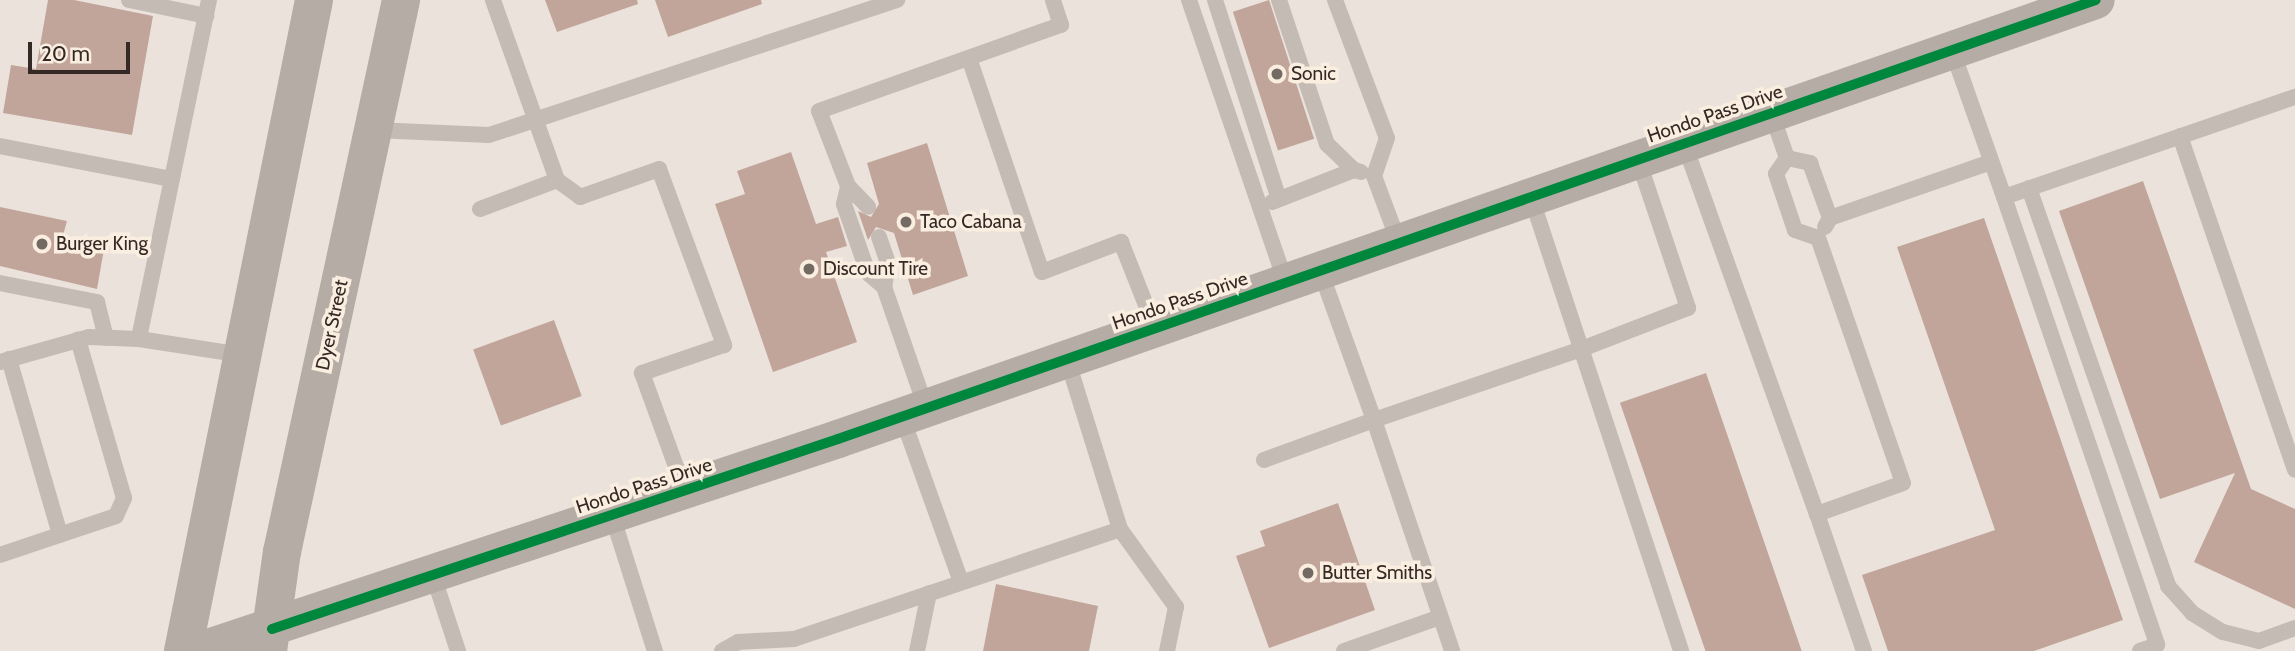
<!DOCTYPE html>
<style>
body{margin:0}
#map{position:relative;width:2295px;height:651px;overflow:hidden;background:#ebe3db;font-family:Cabin,sans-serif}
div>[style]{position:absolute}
.building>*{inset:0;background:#c1a59b;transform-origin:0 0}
.service>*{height:16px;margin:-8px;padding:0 8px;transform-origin:8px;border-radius:8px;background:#c4bbb4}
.secondary>*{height:38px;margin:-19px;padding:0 19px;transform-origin:19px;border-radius:19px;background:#b5aca5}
.cycleway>*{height:10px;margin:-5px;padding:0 5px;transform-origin:5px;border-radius:5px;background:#00873e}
.dots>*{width:19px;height:19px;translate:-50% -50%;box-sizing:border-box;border:4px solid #faeee0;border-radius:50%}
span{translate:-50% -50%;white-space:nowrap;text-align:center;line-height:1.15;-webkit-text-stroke:7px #faeee0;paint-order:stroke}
.poi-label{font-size:19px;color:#342924}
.left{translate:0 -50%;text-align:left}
.street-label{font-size:19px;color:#342924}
.scale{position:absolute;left:28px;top:42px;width:102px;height:32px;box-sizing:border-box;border:4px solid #342924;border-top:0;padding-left:9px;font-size:21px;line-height:24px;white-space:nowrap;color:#342924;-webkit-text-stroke:5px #faeee0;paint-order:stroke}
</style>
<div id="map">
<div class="building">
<i style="clip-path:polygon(48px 0,74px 0,153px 16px,132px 135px,3px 113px,11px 65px,36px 69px)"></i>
<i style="clip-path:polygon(545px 0,637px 0,638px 4px,557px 32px)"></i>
<i style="clip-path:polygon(655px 0,761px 0,762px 4px,668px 37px)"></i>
<i style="left:1269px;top:0;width:146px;height:38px;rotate:72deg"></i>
<i style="clip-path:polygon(927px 143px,968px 276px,913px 295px,894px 233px,876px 227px,868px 240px,858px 211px,871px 217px,879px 204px,867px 163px)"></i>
<i style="clip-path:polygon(791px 152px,816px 224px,838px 217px,847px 246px,826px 252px,857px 342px,773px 372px,715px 204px,745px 194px,737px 171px)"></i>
<i style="clip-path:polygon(2143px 181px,2251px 489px,2295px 509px,2295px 609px,2194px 562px,2235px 473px,2160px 499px,2059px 211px)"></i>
<i style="clip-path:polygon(0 207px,67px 221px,62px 239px,104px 249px,97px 289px,0 266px)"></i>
<i style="clip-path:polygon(1984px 218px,2123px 620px,2034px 651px,1888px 651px,1862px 575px,1995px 530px,1897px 247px)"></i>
<i style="left:554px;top:320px;width:81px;height:86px;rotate:70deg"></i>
<i style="left:1706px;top:373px;width:294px;height:91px;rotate:71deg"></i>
<i style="clip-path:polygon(1338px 503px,1375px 610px,1269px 648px,1236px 556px,1265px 546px,1260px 531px)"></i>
<i style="clip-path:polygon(996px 584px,1098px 606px,1089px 651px,983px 651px)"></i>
</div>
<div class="service">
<i style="left:129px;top:0;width:79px;rotate:11.7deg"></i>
<i style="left:209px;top:0;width:346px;rotate:101.7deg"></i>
<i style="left:139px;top:339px;width:104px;rotate:8.8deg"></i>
<i style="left:1189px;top:0;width:299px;rotate:71.1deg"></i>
<i style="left:1215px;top:0;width:206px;rotate:72.2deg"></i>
<i style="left:1279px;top:0;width:152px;rotate:71.6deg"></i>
<i style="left:1327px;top:144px;width:37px;rotate:44deg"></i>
<i style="left:1335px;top:0;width:147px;rotate:69.4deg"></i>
<i style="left:1387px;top:138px;width:40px;rotate:108.9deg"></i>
<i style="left:1374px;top:176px;width:72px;rotate:69.5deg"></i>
<i style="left:1952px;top:50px;width:156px;rotate:70.5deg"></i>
<i style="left:2004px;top:197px;width:308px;rotate:-19deg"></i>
<i style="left:969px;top:58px;width:226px;rotate:71.2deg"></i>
<i style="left:1042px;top:272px;width:85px;rotate:-20.8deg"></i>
<i style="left:1121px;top:242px;width:92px;rotate:68.4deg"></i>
<i style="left:1771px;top:112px;width:49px;rotate:70.8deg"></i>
<i style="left:375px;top:130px;width:114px;rotate:2.5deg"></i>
<i style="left:489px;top:135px;width:430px;rotate:-18.3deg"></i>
<i style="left:2180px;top:136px;width:353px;rotate:71deg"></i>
<i style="left:1684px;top:143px;width:394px;rotate:70.3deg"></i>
<i style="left:1817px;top:514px;width:91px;rotate:-19.8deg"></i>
<i style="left:1903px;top:483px;width:259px;rotate:-109.1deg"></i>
<i style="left:0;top:146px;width:175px;rotate:10.9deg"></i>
<i style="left:1787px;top:158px;width:24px;rotate:12deg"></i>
<i style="left:1810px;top:163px;width:59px;rotate:70deg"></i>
<i style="left:1830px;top:218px;width:10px;rotate:119deg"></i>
<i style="left:1787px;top:158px;width:19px;rotate:125deg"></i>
<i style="left:1776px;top:174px;width:59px;rotate:71.3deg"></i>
<i style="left:1795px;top:230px;width:24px;rotate:19deg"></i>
<i style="left:557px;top:180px;width:29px;rotate:36deg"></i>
<i style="left:580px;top:197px;width:84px;rotate:-19.5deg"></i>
<i style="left:659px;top:169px;width:188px;rotate:69.7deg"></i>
<i style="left:724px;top:345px;width:87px;rotate:161.1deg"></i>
<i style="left:642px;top:373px;width:126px;rotate:70deg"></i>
<i style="left:848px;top:186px;width:29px;rotate:46deg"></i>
<i style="left:2029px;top:188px;width:422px;rotate:70.7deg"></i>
<i style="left:2168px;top:586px;width:36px;rotate:48deg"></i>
<i style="left:2192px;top:613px;width:36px;rotate:32deg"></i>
<i style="left:2223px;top:632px;width:37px;rotate:14deg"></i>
<i style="left:2259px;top:641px;width:38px;rotate:-20deg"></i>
<i style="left:1531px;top:197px;width:478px;rotate:71.7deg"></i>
<i style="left:2004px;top:197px;width:473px;rotate:71.1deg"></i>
<i style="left:2157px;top:645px;width:18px;rotate:161deg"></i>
<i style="left:1272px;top:202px;width:88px;rotate:-21.3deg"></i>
<i style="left:1354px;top:170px;width:7px;rotate:16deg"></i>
<i style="left:480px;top:209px;width:82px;rotate:-20.6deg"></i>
<i style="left:557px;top:180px;width:191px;rotate:-109.6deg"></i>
<i style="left:1830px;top:218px;width:170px;rotate:-19.2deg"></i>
<i style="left:879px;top:237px;width:28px;rotate:71deg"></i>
<i style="left:888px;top:263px;width:24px;rotate:99deg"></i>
<i style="left:1320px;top:270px;width:159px;rotate:70.2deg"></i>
<i style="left:1374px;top:420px;width:217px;rotate:-18.9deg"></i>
<i style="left:1579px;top:350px;width:117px;rotate:-21.1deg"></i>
<i style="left:1688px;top:308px;width:157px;rotate:-108.6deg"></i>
<i style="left:0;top:283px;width:99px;rotate:11.1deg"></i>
<i style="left:97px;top:302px;width:37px;rotate:76deg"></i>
<i style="left:9px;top:359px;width:183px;rotate:73.8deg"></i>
<i style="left:0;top:362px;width:92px;rotate:-15.7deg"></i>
<i style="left:89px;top:337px;width:50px;rotate:2.3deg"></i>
<i style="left:926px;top:408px;width:128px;rotate:-109.1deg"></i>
<i style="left:884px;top:287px;width:21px;rotate:-139deg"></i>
<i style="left:868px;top:273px;width:73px;rotate:-109.2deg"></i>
<i style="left:844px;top:204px;width:18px;rotate:-77deg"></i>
<i style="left:848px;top:186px;width:80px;rotate:-111.1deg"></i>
<i style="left:819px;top:111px;width:257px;rotate:-19.6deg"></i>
<i style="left:1061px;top:25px;width:26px;rotate:-108deg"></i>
<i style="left:902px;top:417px;width:175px;rotate:70.3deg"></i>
<i style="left:1264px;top:460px;width:117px;rotate:-20deg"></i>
<i style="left:1374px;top:420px;width:244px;rotate:71.3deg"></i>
<i style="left:1817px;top:514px;width:145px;rotate:71.1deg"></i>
<i style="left:612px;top:515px;width:143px;rotate:72.5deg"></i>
<i style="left:1120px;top:529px;width:96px;rotate:54.3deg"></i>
<i style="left:1176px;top:607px;width:45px;rotate:101.6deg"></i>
<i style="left:0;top:555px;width:122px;rotate:-18.6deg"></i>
<i style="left:116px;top:516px;width:20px;rotate:-66deg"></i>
<i style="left:124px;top:498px;width:165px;rotate:-106.2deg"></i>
<i style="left:433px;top:575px;width:80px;rotate:71.8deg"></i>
<i style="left:722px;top:651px;width:18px;rotate:-29deg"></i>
<i style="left:738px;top:642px;width:56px;rotate:-3.1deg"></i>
<i style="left:794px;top:639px;width:344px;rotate:-18.6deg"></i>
<i style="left:1120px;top:529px;width:178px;rotate:-107.3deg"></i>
<i style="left:917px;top:651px;width:59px;rotate:-78.3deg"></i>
<i style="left:1344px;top:651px;width:102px;rotate:-19.5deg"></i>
</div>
<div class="secondary">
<i style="left:183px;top:651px;width:664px;rotate:-78.62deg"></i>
<i style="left:199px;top:651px;width:673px;rotate:-18.35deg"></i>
<i style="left:838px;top:439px;width:1332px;rotate:-19.24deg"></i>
<i style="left:268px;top:651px;width:100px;rotate:-82deg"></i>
<i style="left:282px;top:552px;width:565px;rotate:-77.83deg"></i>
</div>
<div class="cycleway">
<i style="left:272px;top:629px;width:597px;rotate:-18.56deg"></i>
<i style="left:838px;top:439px;width:1332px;rotate:-19.24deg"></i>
</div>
<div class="dots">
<i style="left:1277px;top:74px;background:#746a64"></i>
<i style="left:906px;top:222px;background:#746a64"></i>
<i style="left:42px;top:244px;background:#746a64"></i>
<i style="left:809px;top:269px;background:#746a64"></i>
<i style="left:1308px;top:573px;background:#746a64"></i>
</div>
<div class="poi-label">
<span class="left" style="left:1291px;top:74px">Sonic</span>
<span class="left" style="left:920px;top:222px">Taco Cabana</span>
<span class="left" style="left:56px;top:244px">Burger King</span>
<span class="left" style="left:823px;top:269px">Discount Tire</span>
<span class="left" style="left:1322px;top:573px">Butter Smiths</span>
</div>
<div class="street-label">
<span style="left:1715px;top:114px;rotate:-19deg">Hondo Pass Drive</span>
<span style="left:1180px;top:301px;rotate:-19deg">Hondo Pass Drive</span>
<span style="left:332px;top:325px;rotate:-78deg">Dyer Street</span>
<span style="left:644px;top:486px;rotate:-18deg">Hondo Pass Drive</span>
</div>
<div class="scale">20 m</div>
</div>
